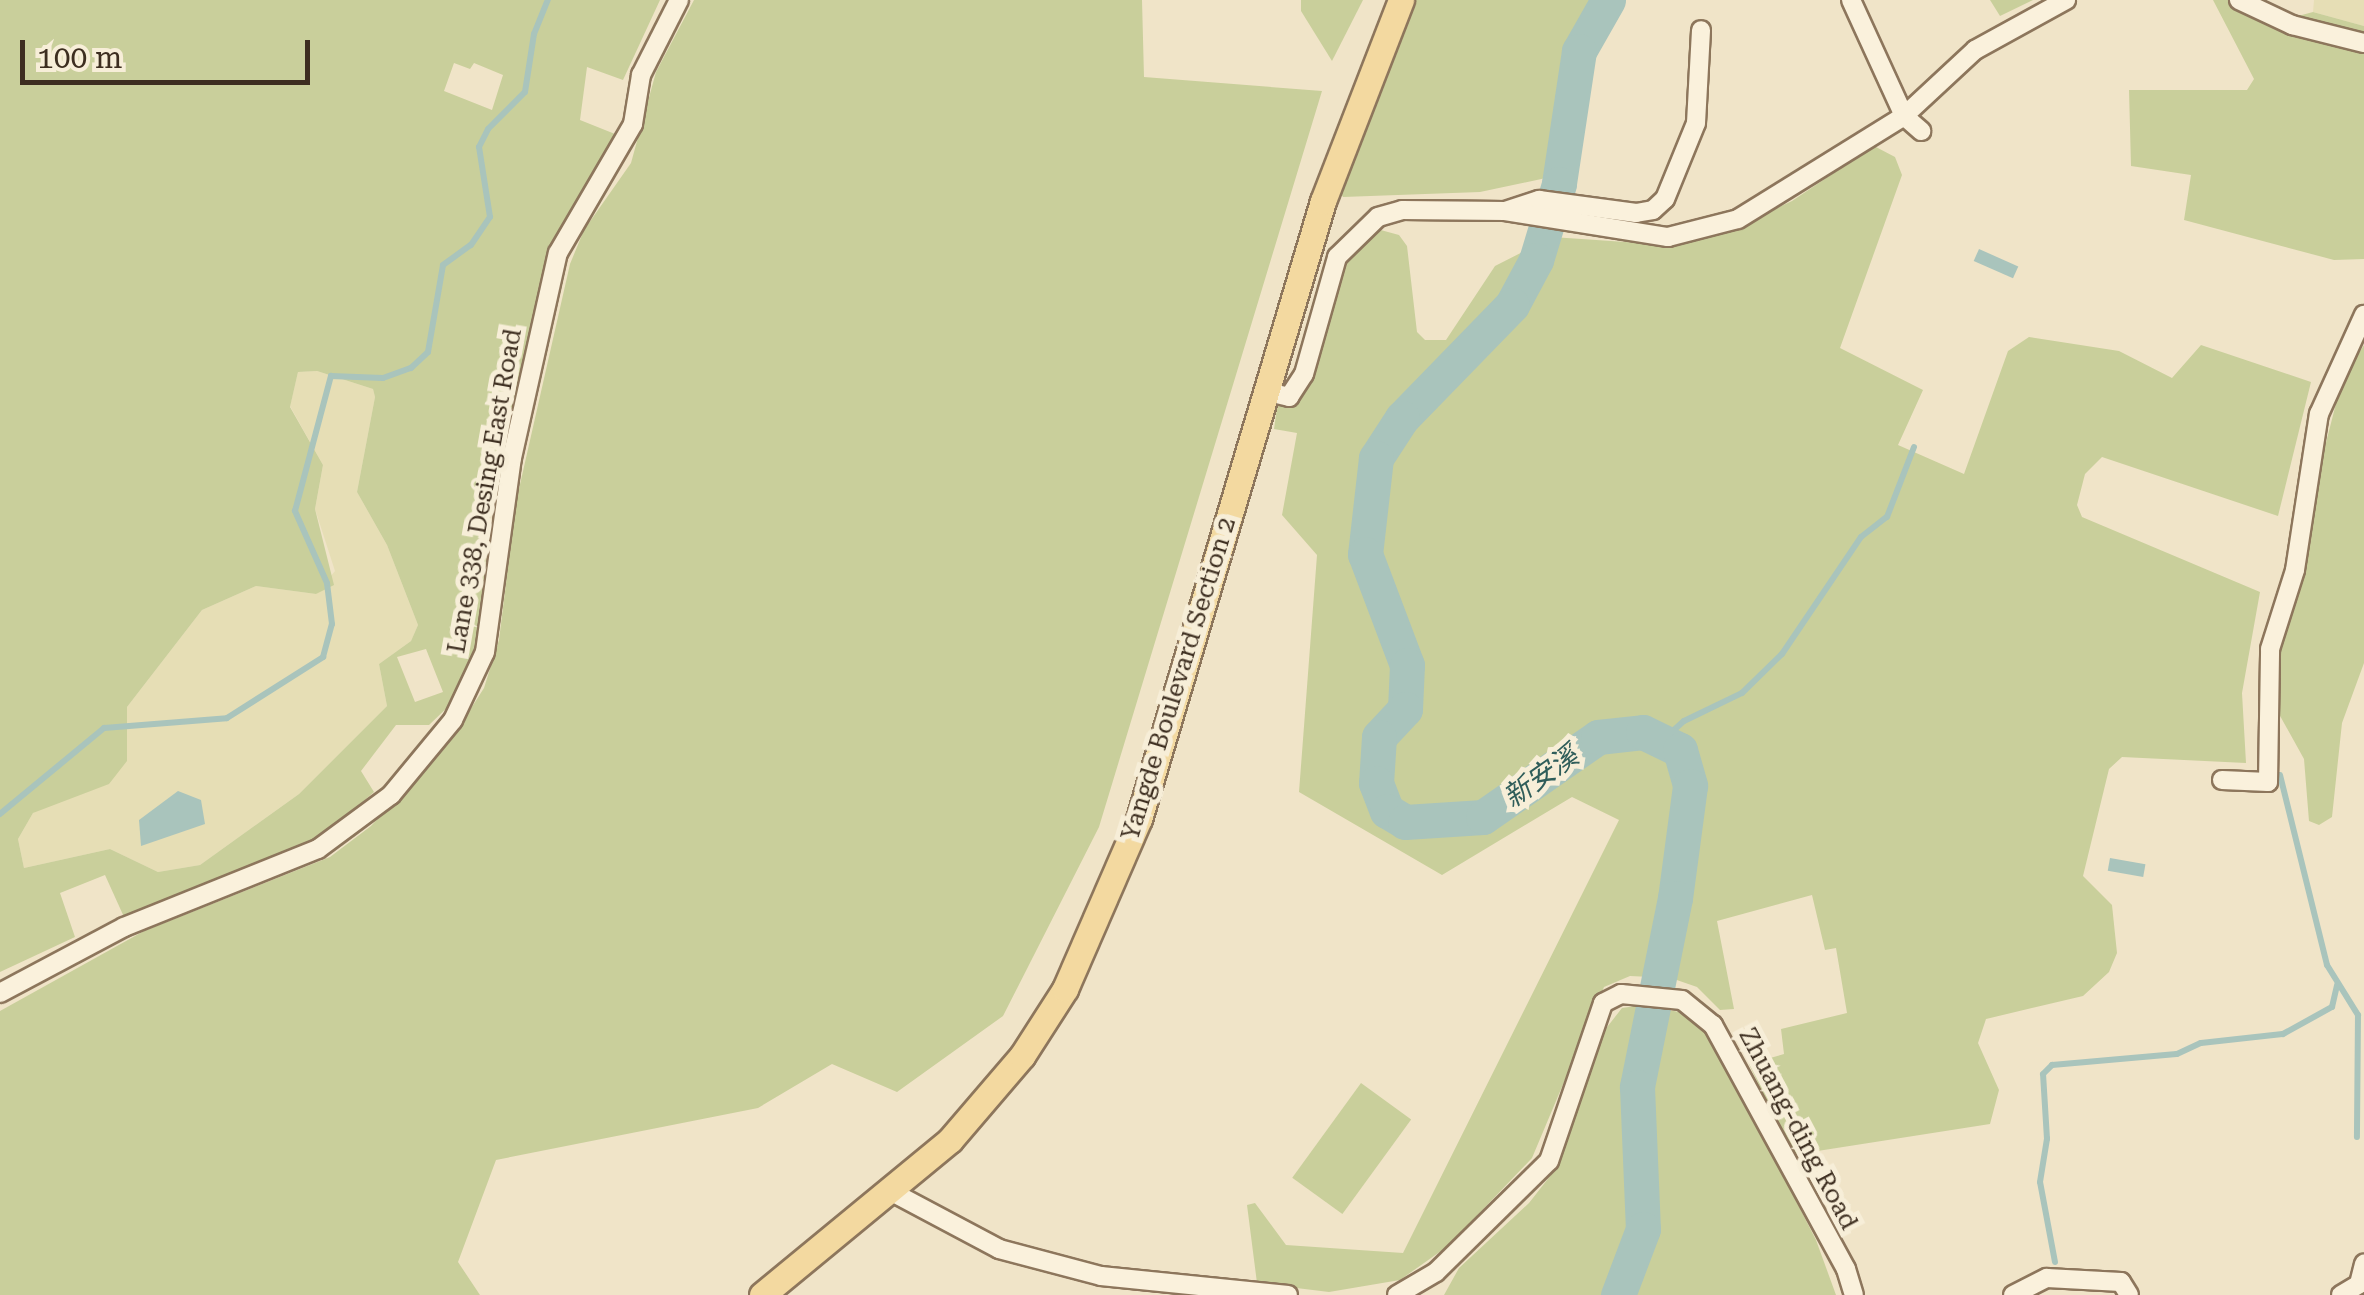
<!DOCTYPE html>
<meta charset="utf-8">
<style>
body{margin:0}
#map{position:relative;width:2364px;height:1295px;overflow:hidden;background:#f0e4c8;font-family:"Roboto Serif","Noto Sans TC",serif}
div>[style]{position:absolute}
.farmland>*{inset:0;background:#e6deb5}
.green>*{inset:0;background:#c9cf9b;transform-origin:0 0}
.water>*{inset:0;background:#a9c4bc;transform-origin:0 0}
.stream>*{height:6px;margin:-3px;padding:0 3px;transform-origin:3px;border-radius:3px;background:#a9c4bc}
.river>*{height:35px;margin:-17.5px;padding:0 17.5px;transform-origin:17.5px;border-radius:17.5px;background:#a9c4bc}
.roads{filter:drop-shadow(2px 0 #8d765c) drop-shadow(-2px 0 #8d765c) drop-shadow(0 2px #8d765c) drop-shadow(0 -2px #8d765c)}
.street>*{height:18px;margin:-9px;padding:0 9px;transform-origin:9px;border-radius:9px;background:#faf1dc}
.primary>*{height:25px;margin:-12.5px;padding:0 12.5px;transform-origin:12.5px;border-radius:12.5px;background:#f3d9a0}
span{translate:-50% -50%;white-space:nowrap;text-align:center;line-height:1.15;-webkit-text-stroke:10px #f7eed8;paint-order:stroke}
.street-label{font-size:25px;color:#3d2e20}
.water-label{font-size:28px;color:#2f5d5a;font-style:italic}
.scale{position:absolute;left:20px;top:40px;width:290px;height:45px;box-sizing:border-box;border:5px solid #3d2e20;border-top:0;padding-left:12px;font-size:30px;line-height:35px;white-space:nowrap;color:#3d2e20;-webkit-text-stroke:8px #f7eed8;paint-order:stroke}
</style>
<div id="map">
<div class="farmland">
<i style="clip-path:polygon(2314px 0,2364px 0,2364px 26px,2313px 12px)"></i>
<i style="clip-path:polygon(317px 371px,373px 389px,375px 397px,357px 492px,387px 545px,418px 625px,411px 641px,379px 664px,387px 706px,299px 794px,200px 865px,158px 872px,110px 849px,24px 868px,18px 839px,33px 813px,127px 760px,127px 707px,202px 610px,256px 586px,316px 594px,335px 571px,315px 509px,323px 465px,290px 406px,298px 372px)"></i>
</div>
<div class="green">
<i style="clip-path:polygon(evenodd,0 0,660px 0,623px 80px,587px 67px,580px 120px,615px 134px,549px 250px,492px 499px,477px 647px,452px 703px,429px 725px,396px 725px,361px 771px,374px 792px,318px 841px,124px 917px,105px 875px,60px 893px,75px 937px,0 972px,0 0,454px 63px,470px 69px,474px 63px,503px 75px,492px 110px,444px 91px,454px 63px,0 0,317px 371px,373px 389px,375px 397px,357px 492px,387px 545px,418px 625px,411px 641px,379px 664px,387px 706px,299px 794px,200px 865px,158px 872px,110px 849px,24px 868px,18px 839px,33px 813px,109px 784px,127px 761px,127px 707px,202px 610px,256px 586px,316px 594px,334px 585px,315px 509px,323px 465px,290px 407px,298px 372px,317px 371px,0 0,426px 649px,443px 692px,415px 702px,397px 657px,426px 649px)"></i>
<i style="clip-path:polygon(694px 0,1142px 0,1144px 77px,1322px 91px,1099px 827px,1003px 1016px,897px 1092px,832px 1064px,758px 1108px,496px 1160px,458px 1262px,480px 1295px,0 1295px,0 1011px,144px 931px,330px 857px,371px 826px,449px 743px,484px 688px,499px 640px,516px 502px,570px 264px,584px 230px,631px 163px,656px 72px)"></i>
<i style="clip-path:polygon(1301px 0,1363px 0,1332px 61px,1301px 11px)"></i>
<i style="clip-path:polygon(1406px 0,1597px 0,1564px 65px,1546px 178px,1480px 192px,1343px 197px,1336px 186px)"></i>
<i style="clip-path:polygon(1990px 0,2033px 0,2000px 16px)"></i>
<i style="clip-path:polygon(2213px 0,2234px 0,2272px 23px,2313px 12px,2364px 26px,2364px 259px,2334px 260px,2184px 220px,2191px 175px,2131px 166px,2129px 90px,2247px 90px,2254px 79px)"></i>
<i style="clip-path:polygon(1874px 146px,1895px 157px,1902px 175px,1840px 348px,1923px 390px,1898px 445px,1964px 474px,2008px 351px,2029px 337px,2119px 351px,2172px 378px,2201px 345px,2311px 382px,2278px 516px,2102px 457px,2085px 474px,2077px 505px,2082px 517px,2260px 592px,2242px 693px,2246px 763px,2122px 757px,2109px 769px,2083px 876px,2112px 905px,2117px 953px,2109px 972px,2083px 996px,1986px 1019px,1978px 1043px,1999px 1090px,1990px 1124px,1792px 1155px,1749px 1064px,1784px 1054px,1781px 1029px,1847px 1013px,1836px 948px,1825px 950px,1812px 895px,1717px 921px,1734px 1009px,1720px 1010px,1697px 987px,1671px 978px,1630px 976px,1604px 987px,1532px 1158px,1448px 1246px,1400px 1280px,1329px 1292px,1257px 1283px,1247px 1205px,1255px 1203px,1286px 1245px,1403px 1253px,1619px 820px,1572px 797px,1442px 875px,1299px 792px,1317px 555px,1282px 515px,1297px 433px,1274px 429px,1278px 400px,1293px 400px,1341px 259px,1377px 229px,1399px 235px,1407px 246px,1417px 332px,1425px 340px,1446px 340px,1495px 266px,1552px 237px,1670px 245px,1720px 234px,1792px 201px)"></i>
<i style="clip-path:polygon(2364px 345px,2364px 663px,2342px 723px,2332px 817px,2319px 825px,2309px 821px,2304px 759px,2279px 714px,2275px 663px,2306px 567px,2318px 474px,2342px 380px)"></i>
<i style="clip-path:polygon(1643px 1005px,1684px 1013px,1714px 1041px,1816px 1240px,1836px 1295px,1444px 1295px,1459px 1268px,1529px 1203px,1558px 1166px,1604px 1031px,1622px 1008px)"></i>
<i style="left:1361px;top:1083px;width:62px;height:117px;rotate:36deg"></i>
</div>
<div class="water">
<i style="left:1979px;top:249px;width:43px;height:13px;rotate:24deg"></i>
<i style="clip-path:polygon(178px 791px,201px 800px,205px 824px,141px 846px,139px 820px)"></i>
<i style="left:2110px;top:858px;width:36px;height:13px;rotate:10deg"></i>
</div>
<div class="stream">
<i style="left:1665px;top:738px;width:25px;rotate:-42deg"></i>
<i style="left:1684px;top:721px;width:64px;rotate:-25.8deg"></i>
<i style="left:1742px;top:693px;width:56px;rotate:-44.3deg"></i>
<i style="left:1782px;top:654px;width:141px;rotate:-56deg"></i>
<i style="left:1861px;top:537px;width:33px;rotate:-38deg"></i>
<i style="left:1887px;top:517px;width:75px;rotate:-68.9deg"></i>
<i style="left:2280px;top:775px;width:196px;rotate:76.1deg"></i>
<i style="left:2327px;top:965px;width:59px;rotate:58.2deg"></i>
<i style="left:2358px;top:1015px;width:122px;rotate:90.5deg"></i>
<i style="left:0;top:814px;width:135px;rotate:-39.6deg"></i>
<i style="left:104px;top:728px;width:123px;rotate:-4.6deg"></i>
<i style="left:227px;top:718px;width:114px;rotate:-32.4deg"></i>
<i style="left:323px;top:657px;width:34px;rotate:-75deg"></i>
<i style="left:332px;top:624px;width:41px;rotate:-97deg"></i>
<i style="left:327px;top:583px;width:79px;rotate:-114deg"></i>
<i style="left:295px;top:511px;width:140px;rotate:-75.1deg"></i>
<i style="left:331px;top:376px;width:52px;rotate:2.2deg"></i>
<i style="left:383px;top:378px;width:30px;rotate:-20deg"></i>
<i style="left:411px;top:368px;width:23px;rotate:-43deg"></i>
<i style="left:428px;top:352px;width:88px;rotate:-80.2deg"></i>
<i style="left:443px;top:265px;width:34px;rotate:-36deg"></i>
<i style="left:471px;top:245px;width:34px;rotate:-56deg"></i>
<i style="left:490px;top:217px;width:71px;rotate:-98.9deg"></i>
<i style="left:479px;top:147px;width:20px;rotate:-63deg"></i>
<i style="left:488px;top:129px;width:52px;rotate:-45deg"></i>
<i style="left:525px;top:92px;width:59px;rotate:-81.2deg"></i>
<i style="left:534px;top:34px;width:37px;rotate:-68deg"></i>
<i style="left:2055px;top:1262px;width:81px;rotate:-100.6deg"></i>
<i style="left:2040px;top:1182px;width:44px;rotate:-80.8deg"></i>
<i style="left:2047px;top:1139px;width:65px;rotate:-93.5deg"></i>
<i style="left:2043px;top:1074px;width:13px;rotate:-45deg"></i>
<i style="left:2052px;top:1065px;width:125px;rotate:-5deg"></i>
<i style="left:2177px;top:1054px;width:26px;rotate:-25deg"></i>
<i style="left:2201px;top:1043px;width:82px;rotate:-6.3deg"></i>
<i style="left:2283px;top:1034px;width:56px;rotate:-28.9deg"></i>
<i style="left:2332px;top:1007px;width:23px;rotate:-77deg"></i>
</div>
<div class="river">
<i style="left:1608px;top:0;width:59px;rotate:119.6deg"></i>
<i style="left:1579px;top:51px;width:134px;rotate:98.6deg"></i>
<i style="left:1559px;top:184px;width:79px;rotate:106.8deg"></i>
<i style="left:1536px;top:260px;width:51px;rotate:118.1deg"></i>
<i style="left:1512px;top:305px;width:158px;rotate:134.2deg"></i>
<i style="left:1402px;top:418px;width:48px;rotate:123deg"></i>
<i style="left:1376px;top:458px;width:97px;rotate:96.5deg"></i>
<i style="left:1365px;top:554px;width:119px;rotate:69.3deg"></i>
<i style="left:1407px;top:665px;width:44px;rotate:92.6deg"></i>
<i style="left:1405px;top:709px;width:38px;rotate:133deg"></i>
<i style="left:1379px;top:737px;width:46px;rotate:93.7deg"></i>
<i style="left:1376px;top:783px;width:30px;rotate:69deg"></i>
<i style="left:1387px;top:811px;width:21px;rotate:31deg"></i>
<i style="left:1405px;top:822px;width:78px;rotate:-3.7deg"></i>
<i style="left:1483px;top:817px;width:140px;rotate:-34.8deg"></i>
<i style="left:1598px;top:737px;width:45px;rotate:-6.3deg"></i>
<i style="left:1643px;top:732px;width:41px;rotate:25.9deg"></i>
<i style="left:1680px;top:750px;width:37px;rotate:74deg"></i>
<i style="left:1690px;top:786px;width:113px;rotate:97.6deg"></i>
<i style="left:1675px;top:898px;width:193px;rotate:101.4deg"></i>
<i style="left:1637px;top:1087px;width:142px;rotate:87.6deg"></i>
<i style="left:1643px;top:1229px;width:71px;rotate:110.7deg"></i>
</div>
<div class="roads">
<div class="street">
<i style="left:1851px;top:0;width:128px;rotate:65.4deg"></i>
<i style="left:1904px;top:116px;width:23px;rotate:41deg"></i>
<i style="left:2239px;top:0;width:59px;rotate:25.3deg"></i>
<i style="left:2292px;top:25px;width:74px;rotate:14deg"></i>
<i style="left:1505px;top:211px;width:36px;rotate:-18deg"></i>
<i style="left:1539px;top:200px;width:98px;rotate:7.6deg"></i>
<i style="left:1636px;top:213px;width:17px;rotate:-10deg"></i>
<i style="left:1653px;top:210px;width:16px;rotate:-43deg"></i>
<i style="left:1665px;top:199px;width:82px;rotate:-67.8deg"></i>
<i style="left:1696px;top:123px;width:93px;rotate:-86.9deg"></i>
<i style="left:1268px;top:392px;width:22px;rotate:13deg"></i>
<i style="left:1289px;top:397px;width:27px;rotate:-57deg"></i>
<i style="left:1304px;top:374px;width:122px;rotate:-74.2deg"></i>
<i style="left:1337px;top:257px;width:57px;rotate:-44.3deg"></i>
<i style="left:1378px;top:217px;width:25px;rotate:-16deg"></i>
<i style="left:1402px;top:210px;width:103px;rotate:0.6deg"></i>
<i style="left:1505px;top:211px;width:165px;rotate:9.1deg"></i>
<i style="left:1668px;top:237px;width:72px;rotate:-14.4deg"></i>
<i style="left:1738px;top:219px;width:195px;rotate:-31.8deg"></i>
<i style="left:1904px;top:116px;width:97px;rotate:-42.9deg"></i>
<i style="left:1975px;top:50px;width:104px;rotate:-28.8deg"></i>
<i style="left:2222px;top:780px;width:46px;rotate:2.5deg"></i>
<i style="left:2268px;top:782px;width:133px;rotate:-89.1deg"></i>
<i style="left:2270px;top:649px;width:83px;rotate:-72.4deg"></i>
<i style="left:2295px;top:570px;width:158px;rotate:-81.3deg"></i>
<i style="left:2319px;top:414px;width:109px;rotate:-65.6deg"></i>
<i style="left:0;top:993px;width:140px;rotate:-28deg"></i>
<i style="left:124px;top:927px;width:209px;rotate:-21.9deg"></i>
<i style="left:318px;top:849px;width:91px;rotate:-36.5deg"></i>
<i style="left:391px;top:795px;width:97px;rotate:-50.4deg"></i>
<i style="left:453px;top:720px;width:75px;rotate:-64.8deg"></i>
<i style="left:485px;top:652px;width:196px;rotate:-82.1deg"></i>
<i style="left:512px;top:458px;width:210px;rotate:-77.4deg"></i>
<i style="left:558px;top:253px;width:149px;rotate:-59.8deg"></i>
<i style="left:633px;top:124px;width:50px;rotate:-80.7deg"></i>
<i style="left:641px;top:75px;width:84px;rotate:-63.1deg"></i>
<i style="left:892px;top:1192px;width:121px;rotate:28deg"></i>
<i style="left:999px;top:1249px;width:106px;rotate:14.8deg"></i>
<i style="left:1101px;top:1276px;width:188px;rotate:5.8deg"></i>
<i style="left:1397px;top:1295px;width:45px;rotate:-30.5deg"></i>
<i style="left:1436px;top:1272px;width:158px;rotate:-44.5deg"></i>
<i style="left:1549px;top:1161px;width:167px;rotate:-71.1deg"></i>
<i style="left:1603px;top:1003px;width:20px;rotate:-27deg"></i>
<i style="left:1621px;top:994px;width:61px;rotate:5.6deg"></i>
<i style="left:1682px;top:1000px;width:40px;rotate:39deg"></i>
<i style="left:1713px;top:1025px;width:278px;rotate:61.4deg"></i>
<i style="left:1846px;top:1269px;width:27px;rotate:73deg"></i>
<i style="left:2013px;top:1295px;width:38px;rotate:-27deg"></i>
<i style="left:2047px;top:1278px;width:74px;rotate:3.1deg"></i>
<i style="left:2121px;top:1282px;width:15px;rotate:58deg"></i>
<i style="left:2341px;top:1295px;width:21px;rotate:-31deg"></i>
<i style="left:2359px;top:1284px;width:21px;rotate:-76deg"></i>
</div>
<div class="primary">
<i style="left:762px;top:1295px;width:244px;rotate:-39.5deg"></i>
<i style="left:950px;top:1140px;width:111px;rotate:-49.4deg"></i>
<i style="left:1022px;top:1056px;width:80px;rotate:-57.3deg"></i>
<i style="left:1065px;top:989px;width:185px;rotate:-66.5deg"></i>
<i style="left:1139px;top:819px;width:645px;rotate:-73.42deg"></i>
<i style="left:1323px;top:201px;width:216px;rotate:-68.8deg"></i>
</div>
</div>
<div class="street-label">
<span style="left:485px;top:491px;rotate:-80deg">Lane 338, Desing East Road</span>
<span style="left:1179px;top:679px;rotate:-73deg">Yangde Boulevard Section 2</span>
<span style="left:1798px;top:1129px;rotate:62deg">Zhuang-ding Road</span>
</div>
<div class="water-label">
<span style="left:1541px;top:777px;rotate:-35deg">新安溪</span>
</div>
<div class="scale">100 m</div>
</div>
